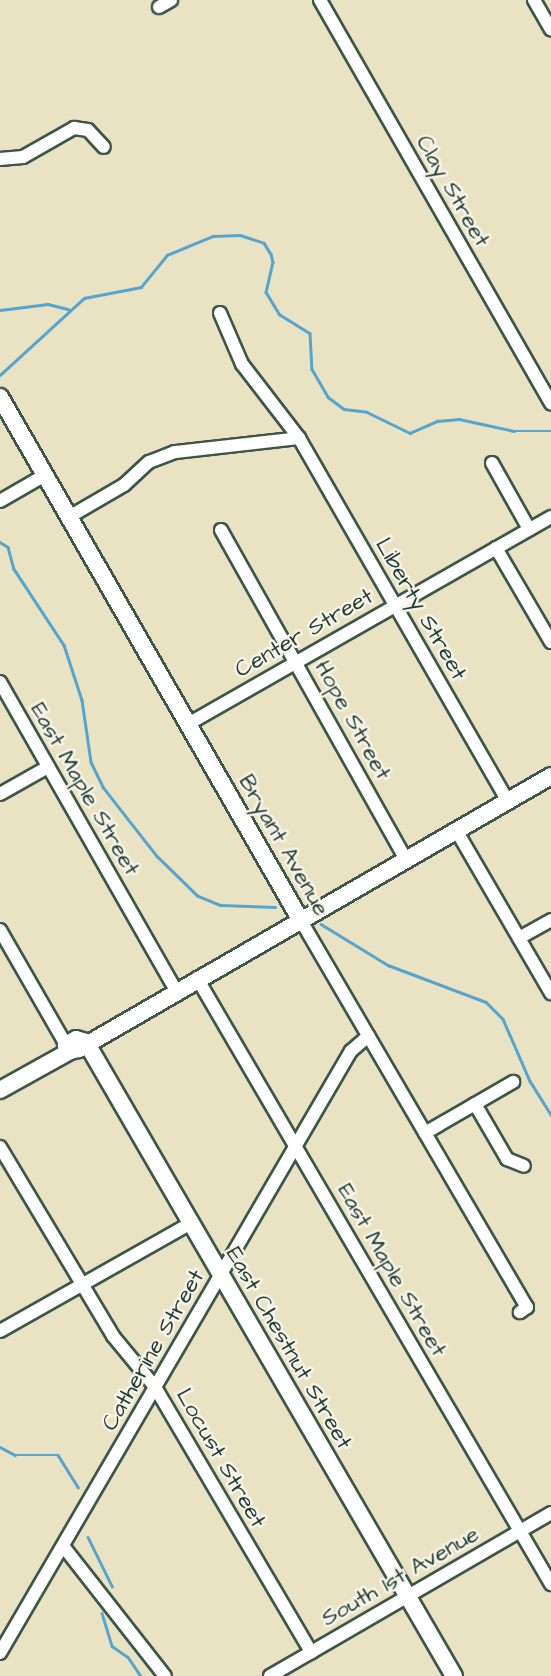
<!DOCTYPE html>
<style>
body{margin:0}
#map{position:relative;width:551px;height:1676px;overflow:hidden;background:#e9e3c3;font-family:"Architects Daughter",sans-serif}
div>[style]{position:absolute}
.stream>*{height:2.5px;margin:-1.25px;padding:0 1.25px;transform-origin:1.25px;border-radius:1.25px;background:#55a5cf}
.roads{filter:drop-shadow(2px 0 #3d5649) drop-shadow(-2px 0 #3d5649) drop-shadow(0 2px #3d5649) drop-shadow(0 -2px #3d5649)}
.minor>*{height:12px;margin:-6px;padding:0 6px;transform-origin:6px;border-radius:6px;background:#fff}
.major>*{height:16px;margin:-8px;padding:0 8px;transform-origin:8px;border-radius:8px;background:#fff}
span{translate:-50% -50%;white-space:nowrap;text-align:center;line-height:1.15;-webkit-text-stroke:5px #f7f3e8;paint-order:stroke}
.street-label{font-size:23px;color:#1f3d34}
</style>
<div id="map">
<div class="stream">
<i style="left:0;top:310px;width:48px;rotate:-7.1deg"></i>
<i style="left:48px;top:304px;width:21px;rotate:14deg"></i>
<i style="left:0;top:375px;width:114px;rotate:-42.5deg"></i>
<i style="left:84px;top:298px;width:58px;rotate:-10.9deg"></i>
<i style="left:141px;top:287px;width:41px;rotate:-50.9deg"></i>
<i style="left:167px;top:255px;width:50px;rotate:-22.4deg"></i>
<i style="left:213px;top:236px;width:27px;rotate:-2deg"></i>
<i style="left:240px;top:235px;width:25px;rotate:18deg"></i>
<i style="left:264px;top:243px;width:13px;rotate:58deg"></i>
<i style="left:271px;top:254px;width:8px;rotate:76deg"></i>
<i style="left:273px;top:262px;width:31px;rotate:103deg"></i>
<i style="left:266px;top:292px;width:26px;rotate:59deg"></i>
<i style="left:279px;top:314px;width:36px;rotate:32deg"></i>
<i style="left:310px;top:333px;width:36px;rotate:87deg"></i>
<i style="left:312px;top:369px;width:32px;rotate:60deg"></i>
<i style="left:328px;top:397px;width:20px;rotate:37deg"></i>
<i style="left:344px;top:409px;width:23px;rotate:7deg"></i>
<i style="left:367px;top:412px;width:48px;rotate:26deg"></i>
<i style="left:410px;top:433px;width:30px;rotate:-24deg"></i>
<i style="left:437px;top:421px;width:22px;rotate:-5deg"></i>
<i style="left:459px;top:419px;width:56px;rotate:12.3deg"></i>
<i style="left:514px;top:431px;width:37px"></i>
<i style="left:0;top:542px;width:9px;rotate:32deg"></i>
<i style="left:8px;top:547px;width:23px;rotate:75deg"></i>
<i style="left:14px;top:569px;width:91px;rotate:56.7deg"></i>
<i style="left:64px;top:645px;width:58px;rotate:71.9deg"></i>
<i style="left:82px;top:700px;width:63px;rotate:81.7deg"></i>
<i style="left:91px;top:762px;width:28px;rotate:64deg"></i>
<i style="left:103px;top:787px;width:88px;rotate:52deg"></i>
<i style="left:157px;top:856px;width:57px;rotate:44.3deg"></i>
<i style="left:198px;top:896px;width:24px;rotate:22deg"></i>
<i style="left:220px;top:905px;width:55px;rotate:2.1deg"></i>
<i style="left:321px;top:924px;width:79px;rotate:31.5deg"></i>
<i style="left:388px;top:965px;width:105px;rotate:20.7deg"></i>
<i style="left:486px;top:1002px;width:24px;rotate:45deg"></i>
<i style="left:503px;top:1019px;width:68px;rotate:66.5deg"></i>
<i style="left:530px;top:1081px;width:40px;rotate:58deg"></i>
<i style="left:0;top:1447px;width:17px;rotate:28deg"></i>
<i style="left:15px;top:1455px;width:43px"></i>
<i style="left:58px;top:1455px;width:38px;rotate:58deg"></i>
<i style="left:88px;top:1537px;width:55px;rotate:63.9deg"></i>
<i style="left:102px;top:1613px;width:34px;rotate:73deg"></i>
<i style="left:112px;top:1646px;width:19px;rotate:35deg"></i>
<i style="left:128px;top:1657px;width:23px;rotate:56deg"></i>
</div>
<div class="roads">
<div class="minor">
<i style="left:320px;top:0;width:465px;rotate:60.2deg"></i>
<i style="left:534px;top:0;width:34px;rotate:60deg"></i>
<i style="left:159px;top:7px;width:14px;rotate:-30deg"></i>
<i style="left:0;top:159px;width:23px;rotate:-5deg"></i>
<i style="left:23px;top:157px;width:59px;rotate:-29.6deg"></i>
<i style="left:74px;top:128px;width:14px;rotate:8deg"></i>
<i style="left:88px;top:130px;width:23px;rotate:47deg"></i>
<i style="left:220px;top:313px;width:56px;rotate:66.7deg"></i>
<i style="left:242px;top:364px;width:93px;rotate:52.4deg"></i>
<i style="left:299px;top:438px;width:419px;rotate:60.1deg"></i>
<i style="left:492px;top:463px;width:76px;rotate:60.7deg"></i>
<i style="left:0;top:501px;width:52px;rotate:-30deg"></i>
<i style="left:69px;top:517px;width:64px;rotate:-30.2deg"></i>
<i style="left:124px;top:485px;width:34px;rotate:-43deg"></i>
<i style="left:149px;top:462px;width:28px;rotate:-21deg"></i>
<i style="left:175px;top:452px;width:125px;rotate:-6.4deg"></i>
<i style="left:221px;top:530px;width:377px;rotate:60.7deg"></i>
<i style="left:496px;top:548px;width:109px;rotate:59.7deg"></i>
<i style="left:0;top:682px;width:356px;rotate:60.3deg"></i>
<i style="left:188px;top:724px;width:418px;rotate:-29.7deg"></i>
<i style="left:0;top:794px;width:55px;rotate:-29.4deg"></i>
<i style="left:456px;top:830px;width:189px;rotate:59.8deg"></i>
<i style="left:300px;top:919px;width:450px;rotate:59.7deg"></i>
<i style="left:527px;top:1307px;width:9px;rotate:144deg"></i>
<i style="left:0;top:930px;width:133px;rotate:60.1deg"></i>
<i style="left:519px;top:938px;width:37px;rotate:-29deg"></i>
<i style="left:197px;top:978px;width:702px;rotate:59.71deg"></i>
<i style="left:475px;top:1104px;width:64px;rotate:59.8deg"></i>
<i style="left:507px;top:1159px;width:18px;rotate:22deg"></i>
<i style="left:425px;top:1133px;width:102px;rotate:-30.1deg"></i>
<i style="left:0;top:1147px;width:220px;rotate:59.1deg"></i>
<i style="left:113px;top:1336px;width:66px;rotate:50.5deg"></i>
<i style="left:155px;top:1387px;width:308px;rotate:59.5deg"></i>
<i style="left:0;top:1331px;width:219px;rotate:-29.5deg"></i>
<i style="left:63px;top:1546px;width:165px;rotate:51.9deg"></i>
<i style="left:0;top:1653px;width:697px;rotate:-59.76deg"></i>
<i style="left:351px;top:1051px;width:23px;rotate:-41deg"></i>
<i style="left:270px;top:1676px;width:325px;rotate:-30.1deg"></i>
</div>
<div class="major">
<i style="left:0;top:397px;width:602px;rotate:60.11deg"></i>
<i style="left:86px;top:1042px;width:733px;rotate:59.87deg"></i>
<i style="left:86px;top:1042px;width:10px;rotate:-163deg"></i>
<i style="left:76px;top:1039px;width:12px;rotate:149deg"></i>
<i style="left:66px;top:1045px;width:7px;rotate:56deg"></i>
<i style="left:70px;top:1051px;width:9px;rotate:-13deg"></i>
<i style="left:79px;top:1049px;width:545px;rotate:-30.04deg"></i>
<i style="left:0;top:1090px;width:80px;rotate:-29.1deg"></i>
</div>
</div>
<div class="street-label">
<span style="left:453px;top:191px;rotate:60deg">Clay Street</span>
<span style="left:421px;top:609px;rotate:60deg">Liberty Street</span>
<span style="left:304px;top:633px;rotate:-30deg">Center Street</span>
<span style="left:353px;top:720px;rotate:61deg">Hope Street</span>
<span style="left:85px;top:789px;rotate:60deg">East Maple Street</span>
<span style="left:284px;top:845px;rotate:60deg">Bryant Avenue</span>
<span style="left:392px;top:1270px;rotate:60deg">East Maple Street</span>
<span style="left:289px;top:1348px;rotate:60deg">East Chestnut Street</span>
<span style="left:153px;top:1350px;rotate:-60deg">Catherine Street</span>
<span style="left:221px;top:1458px;rotate:60deg">Locust Street</span>
<span style="left:400px;top:1576px;rotate:-30deg">South 1st Avenue</span>
</div>
</div>
